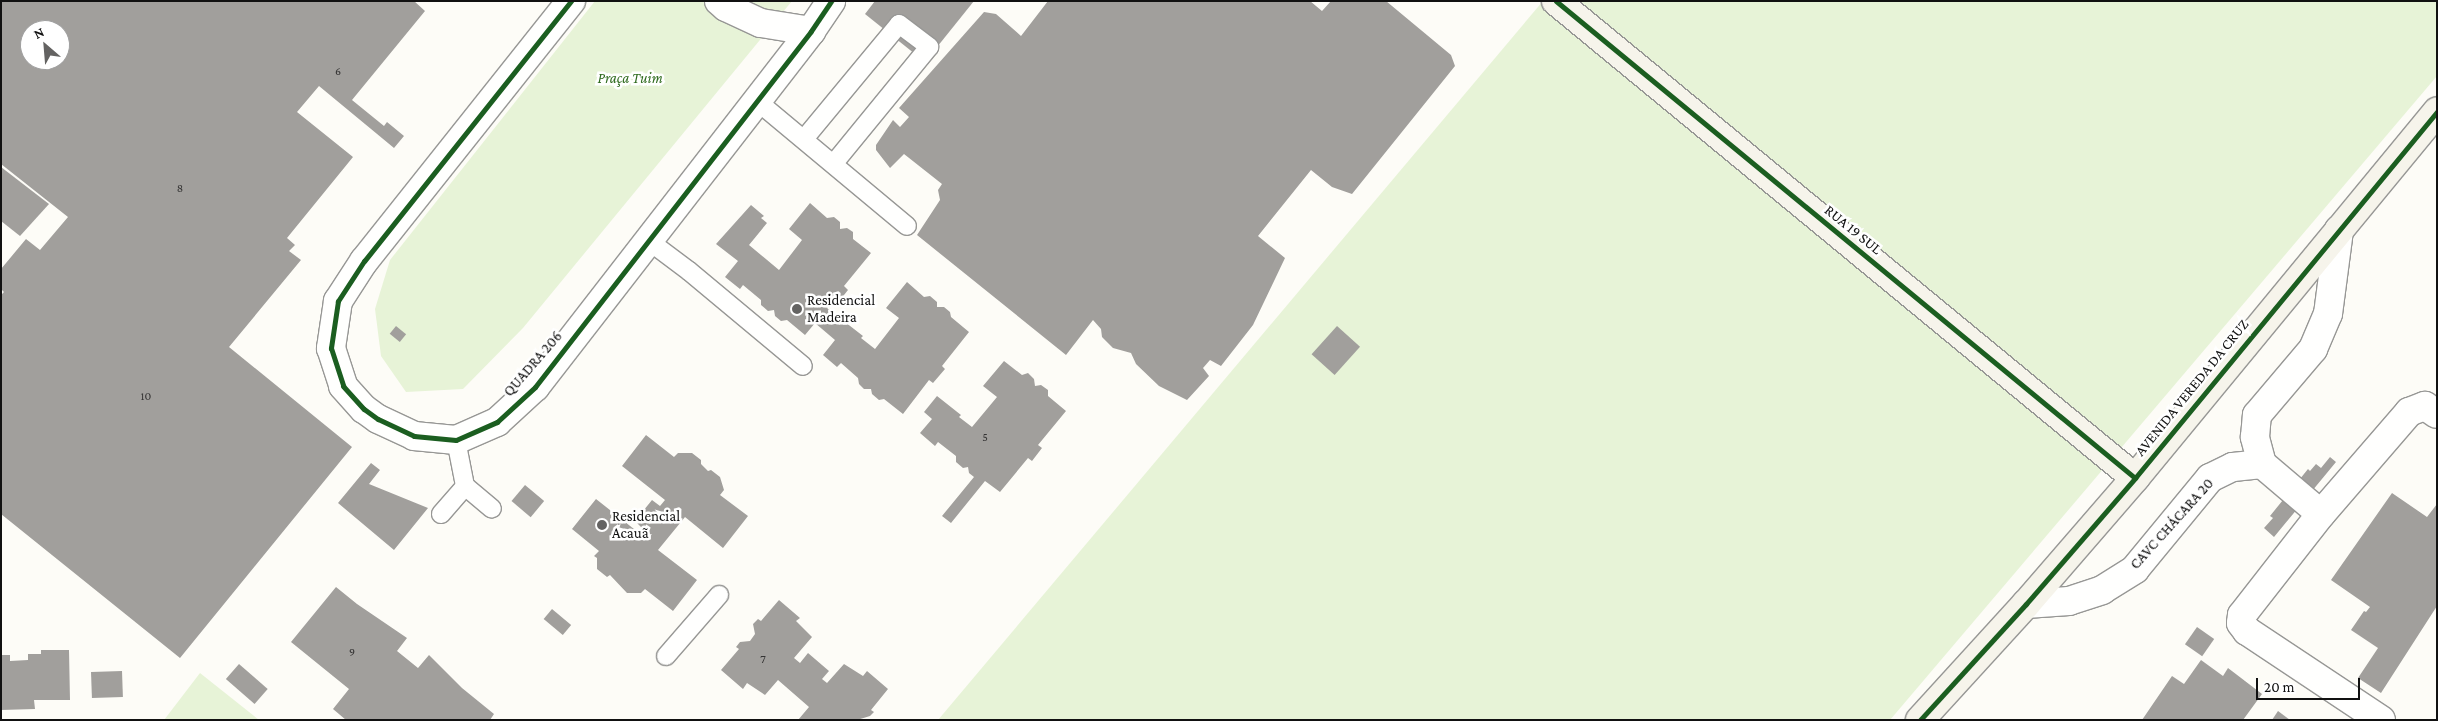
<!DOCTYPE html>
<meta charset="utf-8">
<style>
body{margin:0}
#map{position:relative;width:2438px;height:721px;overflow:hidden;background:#fdfcf7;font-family:"Crimson Pro",serif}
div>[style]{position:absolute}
.green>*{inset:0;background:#e7f3d7}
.building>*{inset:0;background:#a19f9c;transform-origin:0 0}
.roads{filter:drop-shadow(1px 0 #979795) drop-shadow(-1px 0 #979795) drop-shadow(0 1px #979795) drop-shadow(0 -1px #979795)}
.lane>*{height:18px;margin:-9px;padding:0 9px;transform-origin:9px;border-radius:9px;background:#fffffe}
.street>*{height:28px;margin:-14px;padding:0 14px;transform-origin:14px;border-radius:14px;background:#fffffe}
.secondary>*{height:28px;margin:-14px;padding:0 14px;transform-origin:14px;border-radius:14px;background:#f6f4eb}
.cycleway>*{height:5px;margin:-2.5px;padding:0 2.5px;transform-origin:2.5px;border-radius:2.5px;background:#1b5e20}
.dots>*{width:14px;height:14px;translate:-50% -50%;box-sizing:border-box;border:2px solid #fff;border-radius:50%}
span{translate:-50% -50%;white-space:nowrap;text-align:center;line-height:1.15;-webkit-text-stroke:5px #fff;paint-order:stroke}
.number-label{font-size:12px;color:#353434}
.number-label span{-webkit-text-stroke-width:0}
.park-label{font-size:15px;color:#2f6b1f;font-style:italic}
.street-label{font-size:15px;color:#111}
.poi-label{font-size:15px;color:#111}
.left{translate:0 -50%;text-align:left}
.frame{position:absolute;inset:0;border:2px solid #111;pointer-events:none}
.north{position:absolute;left:20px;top:20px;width:50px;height:50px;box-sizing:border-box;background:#fff;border:1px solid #a0a0a0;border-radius:50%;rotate:333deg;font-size:14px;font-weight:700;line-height:20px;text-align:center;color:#111}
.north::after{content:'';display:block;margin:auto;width:18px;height:22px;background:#646362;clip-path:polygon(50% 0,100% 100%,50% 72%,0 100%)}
.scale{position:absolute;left:2256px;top:678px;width:104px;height:22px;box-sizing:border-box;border:2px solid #111;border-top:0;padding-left:6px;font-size:15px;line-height:18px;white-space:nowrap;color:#111;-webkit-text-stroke:4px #fff;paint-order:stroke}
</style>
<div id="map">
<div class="green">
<i style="clip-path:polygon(595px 1px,792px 1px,523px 328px,463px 389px,406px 392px,381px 356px,375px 309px,390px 260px)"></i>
<i style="clip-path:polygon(1543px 1px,2437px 1px,2437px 76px,1890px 720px,938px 720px)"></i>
<i style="clip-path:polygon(200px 673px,259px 720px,164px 720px)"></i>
</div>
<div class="building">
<i style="clip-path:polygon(evenodd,1px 1px,414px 1px,425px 11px,352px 100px,384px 126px,387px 122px,404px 136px,394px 148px,319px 86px,297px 112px,353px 157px,287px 238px,295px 245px,289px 251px,301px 260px,229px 347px,352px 447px,180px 658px,1px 514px,1px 295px,4px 292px,1px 289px,1px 269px,26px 239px,40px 250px,68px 217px,1px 164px,1px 1px,30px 30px,60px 30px,60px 60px,30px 60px,30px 30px)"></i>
<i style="clip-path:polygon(875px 1px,974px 1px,925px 62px,865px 14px)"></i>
<i style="clip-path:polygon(1048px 1px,1310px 1px,1322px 11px,1331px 1px,1386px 1px,1451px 55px,1455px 66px,1352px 194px,1332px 187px,1311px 170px,1258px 236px,1285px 258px,1253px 325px,1221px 366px,1210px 360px,1203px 368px,1209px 376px,1187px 400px,1159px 386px,1136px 364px,1131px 353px,1113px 348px,1102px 337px,1101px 329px,1093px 320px,1066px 355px,917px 235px,940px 200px,938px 190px,942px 184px,904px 154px,890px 168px,876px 150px,876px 145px,893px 120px,900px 127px,909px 117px,899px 108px,984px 12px,996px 14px,1021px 36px)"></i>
<i style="clip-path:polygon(1px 167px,49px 204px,20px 236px,1px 221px)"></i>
<i style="clip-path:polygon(810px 203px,827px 218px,834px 217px,840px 222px,840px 229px,847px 228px,853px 232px,853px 239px,871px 253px,844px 286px,848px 290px,836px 305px,832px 301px,827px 308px,863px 336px,861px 338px,875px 349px,899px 318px,886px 308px,907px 282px,924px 297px,930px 296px,937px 302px,937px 307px,944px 307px,950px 312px,951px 317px,969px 332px,942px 366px,945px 369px,933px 383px,929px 380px,903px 414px,884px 399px,879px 400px,872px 394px,871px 389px,864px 389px,859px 384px,858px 378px,841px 363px,837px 367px,823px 355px,835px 340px,815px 323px,805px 335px,787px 320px,781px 321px,775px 316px,774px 310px,768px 311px,761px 305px,761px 300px,743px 285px,740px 289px,725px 277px,738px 261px,716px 244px,751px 205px,764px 216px,761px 218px,767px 223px,749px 245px,779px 270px,802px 240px,789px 229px)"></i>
<i style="left:396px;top:326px;width:13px;height:10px;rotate:39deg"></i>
<i style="left:1337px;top:326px;width:31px;height:38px;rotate:42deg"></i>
<i style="clip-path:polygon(1004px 361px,1022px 375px,1028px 373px,1034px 379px,1035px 386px,1041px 385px,1048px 390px,1048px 396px,1066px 411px,1038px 445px,1042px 448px,1032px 461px,1028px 458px,1000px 492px,985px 481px,951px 523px,942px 516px,974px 477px,969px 473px,968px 467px,963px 468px,956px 462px,956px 456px,938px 442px,935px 446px,920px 433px,932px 419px,924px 412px,937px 396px,961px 415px,959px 417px,972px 427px,997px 397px,983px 386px)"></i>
<i style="clip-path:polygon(646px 435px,674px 457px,678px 453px,692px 453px,701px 460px,701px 464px,708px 471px,711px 470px,720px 477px,724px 490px,720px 495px,748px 516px,723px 548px,685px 517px,658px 550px,697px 580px,673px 611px,645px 589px,641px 593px,627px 593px,610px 575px,607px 577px,597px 569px,597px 558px,594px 556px,599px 551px,572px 529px,596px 499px,639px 533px,643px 529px,635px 521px,652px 500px,660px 506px,665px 500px,622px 466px)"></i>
<i style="clip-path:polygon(2330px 457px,2336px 462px,2274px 537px,2264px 528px,2273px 518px,2270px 516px,2308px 469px,2310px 471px,2316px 464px,2321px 468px)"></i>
<i style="clip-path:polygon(371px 463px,380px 470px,369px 484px,428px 508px,394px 550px,338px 503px)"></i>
<i style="left:525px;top:485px;width:25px;height:21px;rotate:40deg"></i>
<i style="clip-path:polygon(2392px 493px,2427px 517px,2437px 504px,2437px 606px,2381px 693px,2358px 678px,2378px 648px,2351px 630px,2364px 611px,2366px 612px,2370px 607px,2331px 580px)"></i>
<i style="clip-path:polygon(336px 587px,357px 604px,407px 638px,397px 651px,418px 668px,429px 655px,462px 688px,494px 714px,490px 720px,346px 720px,333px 709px,349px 689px,291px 642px)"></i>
<i style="clip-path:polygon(779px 600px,800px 618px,796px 621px,812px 637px,794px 658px,800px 663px,808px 653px,829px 671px,822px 679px,827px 683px,844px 664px,863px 676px,867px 671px,888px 689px,871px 710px,874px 712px,870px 716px,857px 720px,798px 720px,809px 707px,778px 680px,765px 695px,747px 683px,743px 689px,721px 670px,739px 649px,736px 647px,740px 642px,750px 641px,755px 634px,753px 624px,758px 619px,761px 621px)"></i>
<i style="left:552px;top:609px;width:25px;height:13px;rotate:40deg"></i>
<i style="left:2197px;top:627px;width:21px;height:21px;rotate:35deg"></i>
<i style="clip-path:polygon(41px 650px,69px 650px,70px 700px,34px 700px,35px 709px,1px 710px,1px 655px,10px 655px,10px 661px,28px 660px,28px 654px,41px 654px)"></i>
<i style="clip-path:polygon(2201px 660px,2223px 676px,2228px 668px,2262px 694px,2243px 720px,2142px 720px,2172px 676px,2184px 684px)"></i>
<i style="left:239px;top:664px;width:38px;height:20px;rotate:41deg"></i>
<i style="left:122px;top:671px;width:26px;height:31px;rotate:88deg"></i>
<i style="clip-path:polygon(2278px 711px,2290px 720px,2272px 720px)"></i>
</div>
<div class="roads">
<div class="lane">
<i style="left:757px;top:101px;width:195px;rotate:39.8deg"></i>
<i style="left:804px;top:139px;width:149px;rotate:-50.4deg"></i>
<i style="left:899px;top:24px;width:38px;rotate:37deg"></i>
<i style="left:929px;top:47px;width:150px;rotate:129.3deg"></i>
<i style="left:649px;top:241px;width:50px;rotate:36.9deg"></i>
<i style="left:689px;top:271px;width:148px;rotate:39.8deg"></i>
<i style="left:456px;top:440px;width:47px;rotate:78.9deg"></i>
<i style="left:465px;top:486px;width:35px;rotate:40deg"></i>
<i style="left:441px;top:514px;width:37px;rotate:-49deg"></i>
<i style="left:666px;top:656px;width:81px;rotate:-49deg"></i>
</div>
<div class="street">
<i style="left:571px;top:1px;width:332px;rotate:128.5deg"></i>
<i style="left:364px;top:261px;width:48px;rotate:123deg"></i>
<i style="left:338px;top:301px;width:48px;rotate:98.5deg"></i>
<i style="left:331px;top:348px;width:40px;rotate:72deg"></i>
<i style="left:343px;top:386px;width:31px;rotate:48deg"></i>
<i style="left:364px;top:409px;width:17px;rotate:36deg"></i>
<i style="left:378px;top:419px;width:40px;rotate:25deg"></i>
<i style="left:414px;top:436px;width:42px;rotate:5.4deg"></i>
<i style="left:456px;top:440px;width:45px;rotate:-23.7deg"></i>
<i style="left:497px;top:422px;width:52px;rotate:-42.6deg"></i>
<i style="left:535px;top:387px;width:450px;rotate:-52.2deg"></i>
<i style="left:811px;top:31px;width:36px;rotate:-56deg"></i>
<i style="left:719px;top:1px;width:9px;rotate:41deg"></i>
<i style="left:726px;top:7px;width:38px;rotate:25deg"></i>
<i style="left:761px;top:23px;width:51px;rotate:9.1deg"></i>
<i style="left:2262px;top:464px;width:77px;rotate:40.3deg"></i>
<i style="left:2026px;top:604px;width:43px;rotate:-4deg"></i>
<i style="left:2069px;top:601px;width:35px;rotate:-18deg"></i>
<i style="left:2102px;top:590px;width:39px;rotate:-32deg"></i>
<i style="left:2135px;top:569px;width:118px;rotate:-50.5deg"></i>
<i style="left:2210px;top:478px;width:25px;rotate:-26deg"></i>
<i style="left:2233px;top:467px;width:29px;rotate:-6deg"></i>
<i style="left:2262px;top:464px;width:28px;rotate:-105deg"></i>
<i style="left:2255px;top:437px;width:22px;rotate:-85deg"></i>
<i style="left:2257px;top:415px;width:87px;rotate:-49.7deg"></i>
<i style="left:2313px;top:349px;width:38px;rotate:-67deg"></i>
<i style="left:2328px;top:314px;width:85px;rotate:-82.5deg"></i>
<i style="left:2381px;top:720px;width:161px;rotate:-146.4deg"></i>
<i style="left:2247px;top:631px;width:10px;rotate:-127deg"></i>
<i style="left:2241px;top:623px;width:8px;rotate:-83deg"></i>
<i style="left:2242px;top:615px;width:128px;rotate:-52deg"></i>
<i style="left:2321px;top:514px;width:135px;rotate:-49.2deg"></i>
<i style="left:2409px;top:412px;width:17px;rotate:-21deg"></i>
<i style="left:2425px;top:406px;width:14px;rotate:34deg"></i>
</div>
<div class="secondary">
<i style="left:1556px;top:1px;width:750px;rotate:39.48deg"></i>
<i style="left:1920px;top:720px;width:157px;rotate:-47.6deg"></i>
<i style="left:2026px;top:604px;width:167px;rotate:-49.1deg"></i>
<i style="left:2135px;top:478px;width:475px;rotate:-50.5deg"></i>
</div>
</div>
<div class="cycleway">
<i style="left:571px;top:1px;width:332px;rotate:128.5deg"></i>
<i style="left:364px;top:261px;width:48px;rotate:123deg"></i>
<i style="left:338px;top:301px;width:48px;rotate:98.5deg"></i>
<i style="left:331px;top:348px;width:40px;rotate:72deg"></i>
<i style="left:343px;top:386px;width:31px;rotate:48deg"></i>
<i style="left:364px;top:409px;width:17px;rotate:36deg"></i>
<i style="left:378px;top:419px;width:40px;rotate:25deg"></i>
<i style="left:414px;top:436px;width:42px;rotate:5.4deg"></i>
<i style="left:456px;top:440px;width:45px;rotate:-23.7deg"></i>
<i style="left:497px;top:422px;width:52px;rotate:-42.6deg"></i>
<i style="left:535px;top:387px;width:450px;rotate:-52.2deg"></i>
<i style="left:811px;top:31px;width:36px;rotate:-56deg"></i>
<i style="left:1556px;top:1px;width:750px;rotate:39.48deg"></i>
<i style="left:1920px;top:720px;width:157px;rotate:-47.6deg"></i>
<i style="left:2026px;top:604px;width:167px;rotate:-49.1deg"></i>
<i style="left:2135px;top:478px;width:475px;rotate:-50.5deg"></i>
</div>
<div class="dots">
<i style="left:797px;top:309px;background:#646362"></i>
<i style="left:602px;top:525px;background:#646362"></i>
</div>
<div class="number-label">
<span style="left:338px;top:72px">6</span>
<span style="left:180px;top:189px">8</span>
<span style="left:146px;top:397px">10</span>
<span style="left:985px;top:438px">5</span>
<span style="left:352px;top:653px">9</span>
<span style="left:763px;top:660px">7</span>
</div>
<div class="park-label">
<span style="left:630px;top:79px">Praça Tuim</span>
</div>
<div class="street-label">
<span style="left:1853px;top:230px;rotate:39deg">RUA 19 SUL</span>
<span style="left:533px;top:364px;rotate:-49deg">QUADRA 206</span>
<span style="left:2192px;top:388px;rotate:-51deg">AVENIDA VEREDA DA CRUZ</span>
<span style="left:2172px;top:524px;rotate:-48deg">CAVC CHÁCARA 20</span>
</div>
<div class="poi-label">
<span class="left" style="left:807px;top:309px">Residencial<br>Madeira</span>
<span class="left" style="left:612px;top:525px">Residencial<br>Acauã</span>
</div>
<div class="frame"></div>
<div class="north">N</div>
<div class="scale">20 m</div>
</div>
